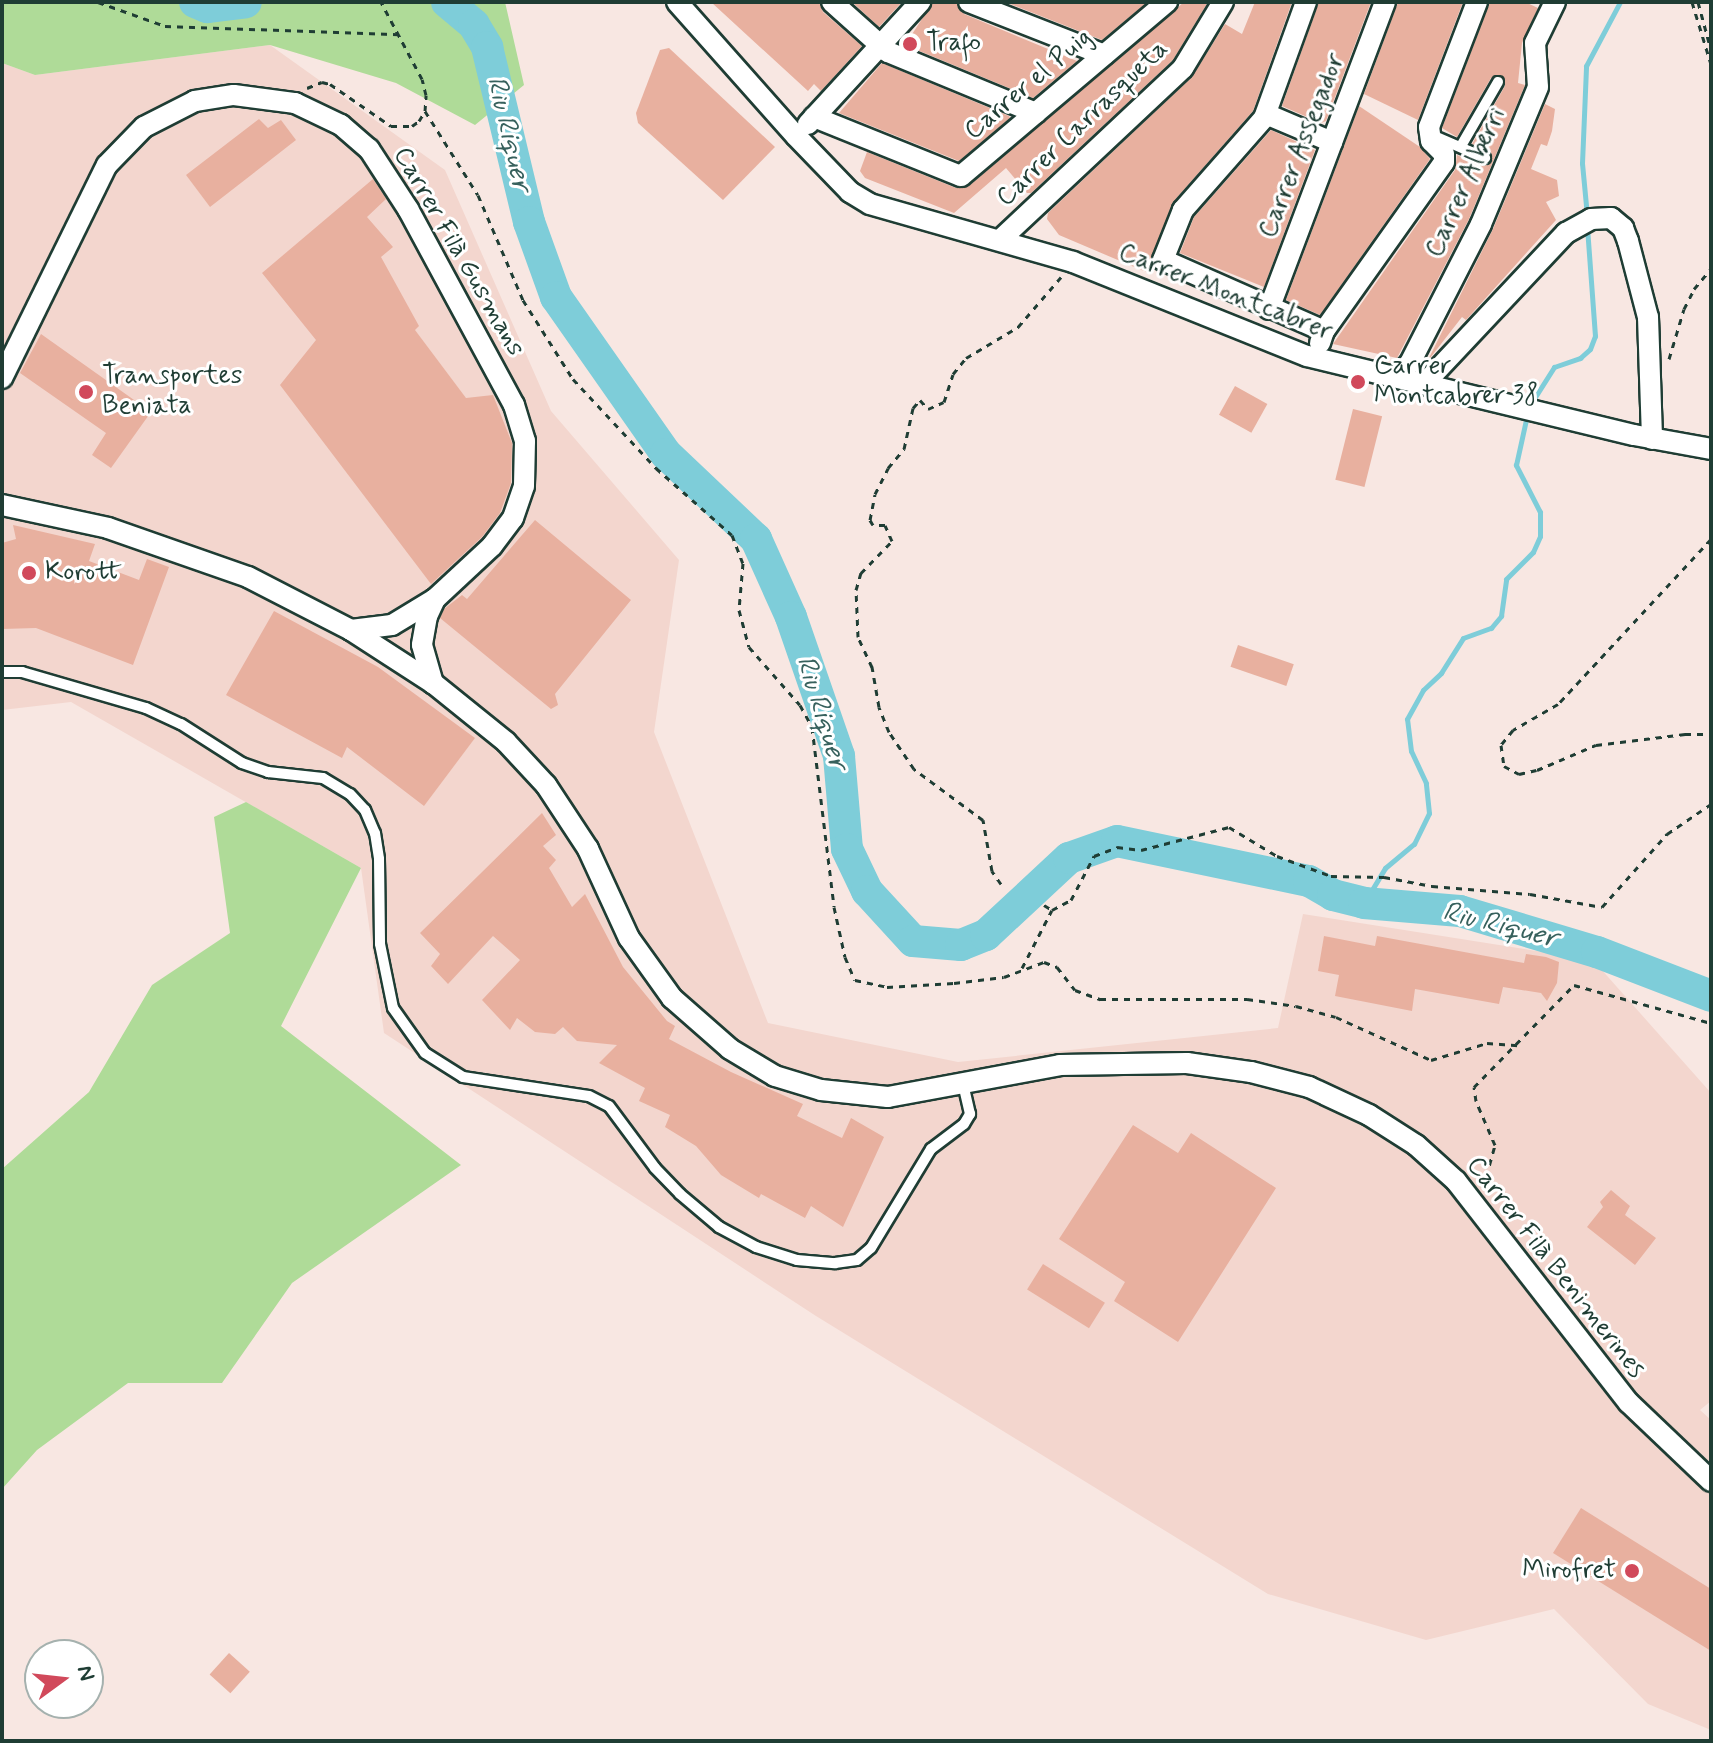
<!DOCTYPE html>
<meta charset="utf-8">
<style>
body{margin:0}
#map{position:relative;width:1713px;height:1743px;overflow:hidden;background:#f8e7e2;font-family:Mynerve,sans-serif}
div>[style]{position:absolute}
.built>*{inset:0;background:#f3d6ce}
.green>*{inset:0;background:#afdb98}
.stream>*{height:5px;margin:-2.5px;padding:0 2.5px;transform-origin:2.5px;border-radius:2.5px;background:#7ecdd9}
.river>*{height:32px;margin:-16px;padding:0 16px;transform-origin:16px;border-radius:16px;background:#7ecdd9}
.building>*{inset:0;background:#e8b09f;transform-origin:0 0}
.path>*{height:3px;margin-top:-1.5px;transform-origin:0;background:repeating-linear-gradient(90deg,#1f3d34 0 6px,transparent 0 12px)}
.roads{filter:drop-shadow(2px 0 #1f3d34) drop-shadow(-2px 0 #1f3d34) drop-shadow(0 2px #1f3d34) drop-shadow(0 -2px #1f3d34)}
.lane>*{height:10px;margin:-5px;padding:0 5px;transform-origin:5px;border-radius:5px;background:#fff}
.street>*{height:20px;margin:-10px;padding:0 10px;transform-origin:10px;border-radius:10px;background:#fff}
.dots>*{width:22px;height:22px;translate:-50% -50%;box-sizing:border-box;border:4px solid #fff;border-radius:50%}
span{translate:-50% -50%;white-space:nowrap;text-align:center;line-height:1.15;-webkit-text-stroke:6px #fff;paint-order:stroke}
.poi-label{font-size:26px;color:#1f3d34}
.left{translate:0 -50%;text-align:left}
.right{translate:-100% -50%;text-align:right}
.street-label{font-size:26px;color:#1f3d34}
.water-label{font-size:28px;color:#37615d;font-style:italic}
.frame{position:absolute;inset:0;border:4px solid #1f3d34;pointer-events:none}
.north{position:absolute;left:24px;top:1639px;width:80px;height:80px;box-sizing:border-box;background:#fff;border:2px solid #a5b1ae;border-radius:50%;rotate:75deg;font-size:22px;font-weight:700;line-height:32px;text-align:center;color:#1f3d34}
.north::after{content:'';display:block;margin:auto;width:28px;height:36px;background:#d1495b;clip-path:polygon(50% 0,100% 100%,50% 72%,0 100%)}
</style>
<div id="map">
<div class="built">
<i style="clip-path:polygon(270px 45px,445px 170px,551px 411px,679px 560px,654px 732px,768px 1023px,958px 1062px,1278px 1028px,1303px 914px,1593px 960px,1711px 1093px,1711px 1401px,1700px 1410px,1711px 1420px,1711px 1730px,1648px 1704px,1554px 1609px,1426px 1640px,1268px 1594px,816px 1316px,384px 1033px,361px 868px,71px 702px,2px 710px,2px 63px,35px 75px)"></i>
</div>
<div class="green">
<i style="clip-path:polygon(2px 2px,505px 2px,524px 85px,475px 125px,396px 83px,270px 45px,35px 75px,2px 63px)"></i>
<i style="clip-path:polygon(246px 802px,361px 868px,281px 1026px,461px 1165px,292px 1283px,222px 1383px,128px 1383px,37px 1450px,2px 1489px,2px 1169px,89px 1092px,152px 985px,230px 933px,214px 817px)"></i>
</div>
<div class="stream">
<i style="left:1587px;top:216px;width:53px;rotate:-95.4deg"></i>
<i style="left:1582px;top:163px;width:97px;rotate:-87.6deg"></i>
<i style="left:1586px;top:66px;width:72px;rotate:-62deg"></i>
<i style="left:1530px;top:405px;width:45px;rotate:-57.7deg"></i>
<i style="left:1554px;top:367px;width:28px;rotate:-19deg"></i>
<i style="left:1580px;top:358px;width:13px;rotate:-42deg"></i>
<i style="left:1590px;top:349px;width:14px;rotate:-69deg"></i>
<i style="left:1595px;top:336px;width:110px;rotate:-94.2deg"></i>
<i style="left:1364px;top:903px;width:41px;rotate:-59deg"></i>
<i style="left:1385px;top:868px;width:38px;rotate:-40deg"></i>
<i style="left:1414px;top:844px;width:34px;rotate:-64deg"></i>
<i style="left:1429px;top:813px;width:30px;rotate:-96deg"></i>
<i style="left:1426px;top:783px;width:35px;rotate:-115deg"></i>
<i style="left:1411px;top:751px;width:32px;rotate:-97deg"></i>
<i style="left:1407px;top:719px;width:33px;rotate:-61deg"></i>
<i style="left:1423px;top:690px;width:25px;rotate:-43deg"></i>
<i style="left:1441px;top:673px;width:41px;rotate:-57.8deg"></i>
<i style="left:1463px;top:638px;width:30px;rotate:-20deg"></i>
<i style="left:1491px;top:628px;width:16px;rotate:-50deg"></i>
<i style="left:1501px;top:616px;width:37px;rotate:-82deg"></i>
<i style="left:1506px;top:579px;width:38px;rotate:-45deg"></i>
<i style="left:1533px;top:552px;width:17px;rotate:-66deg"></i>
<i style="left:1540px;top:536px;width:24px;rotate:-90deg"></i>
<i style="left:1540px;top:512px;width:53px;rotate:-117.1deg"></i>
<i style="left:1516px;top:465px;width:51px;rotate:-77.6deg"></i>
</div>
<div class="river">
<i style="left:195px;top:2px;width:13px;rotate:23deg"></i>
<i style="left:207px;top:7px;width:39px;rotate:-7deg"></i>
<i style="left:447px;top:2px;width:35px;rotate:40deg"></i>
<i style="left:474px;top:25px;width:26px;rotate:59deg"></i>
<i style="left:487px;top:47px;width:180px;rotate:76.5deg"></i>
<i style="left:529px;top:222px;width:80px;rotate:70.2deg"></i>
<i style="left:556px;top:297px;width:192px;rotate:55deg"></i>
<i style="left:666px;top:454px;width:124px;rotate:43.4deg"></i>
<i style="left:756px;top:539px;width:85px;rotate:65.8deg"></i>
<i style="left:791px;top:617px;width:147px;rotate:70.9deg"></i>
<i style="left:839px;top:756px;width:93px;rotate:85.1deg"></i>
<i style="left:847px;top:849px;width:47px;rotate:64.5deg"></i>
<i style="left:867px;top:891px;width:68px;rotate:47.4deg"></i>
<i style="left:913px;top:941px;width:48px;rotate:4.8deg"></i>
<i style="left:961px;top:945px;width:27px;rotate:-22deg"></i>
<i style="left:986px;top:935px;width:113px;rotate:-42.9deg"></i>
<i style="left:1069px;top:858px;width:51px;rotate:-19.5deg"></i>
<i style="left:1117px;top:841px;width:196px;rotate:11.8deg"></i>
<i style="left:1309px;top:881px;width:28px;rotate:30deg"></i>
<i style="left:1333px;top:895px;width:32px;rotate:14deg"></i>
<i style="left:1364px;top:903px;width:96px;rotate:4.8deg"></i>
<i style="left:1460px;top:911px;width:143px;rotate:16.7deg"></i>
<i style="left:1597px;top:952px;width:122px;rotate:21.1deg"></i>
</div>
<div class="building">
<i style="clip-path:polygon(711px 2px,819px 2px,823px 12px,862px 46px,821px 91px,814px 84px,808px 91px)"></i>
<i style="clip-path:polygon(852px 2px,902px 2px,879px 27px)"></i>
<i style="clip-path:polygon(933px 2px,956px 2px,964px 14px,1077px 61px,1033px 98px,905px 45px)"></i>
<i style="clip-path:polygon(1005px 2px,1144px 2px,1145px 4px,1102px 40px)"></i>
<i style="clip-path:polygon(1184px 2px,1208px 2px,1173px 60px,1031px 193px,1027px 193px,1006px 168px,954px 213px,865px 178px,860px 171px,867px 152px,956px 188px,969px 186px)"></i>
<i style="clip-path:polygon(1255px 2px,1292px 2px,1253px 111px,1173px 202px,1146px 272px,1059px 235px,1047px 219px,1048px 213px,1192px 77px,1225px 24px,1242px 34px)"></i>
<i style="clip-path:polygon(1319px 2px,1371px 2px,1326px 121px,1321px 123px,1282px 106px)"></i>
<i style="clip-path:polygon(1398px 2px,1463px 2px,1418px 120px,1364px 94px)"></i>
<i style="clip-path:polygon(1490px 2px,1525px 2px,1538px 8px,1522px 43px,1518px 83px,1525px 85px,1469px 219px,1397px 358px,1333px 344px,1455px 170px,1457px 155px,1483px 166px,1492px 162px,1491px 153px,1472px 144px,1505px 86px,1503px 76px,1491px 78px,1457px 137px,1442px 128px)"></i>
<i style="clip-path:polygon(669px 48px,775px 147px,723px 200px,638px 123px,636px 113px,660px 50px)"></i>
<i style="clip-path:polygon(882px 63px,1009px 116px,1010px 118px,959px 161px,839px 113px)"></i>
<i style="clip-path:polygon(1545px 104px,1555px 109px,1552px 131px,1547px 146px,1541px 144px,1531px 169px,1557px 180px,1559px 196px,1546px 202px,1556px 220px,1466px 320px,1462px 317px,1427px 362px,1493px 229px)"></i>
<i style="clip-path:polygon(1359px 106px,1420px 147px,1430px 159px,1320px 315px,1286px 300px)"></i>
<i style="clip-path:polygon(259px 119px,268px 128px,281px 120px,296px 140px,210px 207px,186px 175px)"></i>
<i style="clip-path:polygon(1271px 130px,1315px 150px,1264px 287px,1180px 253px,1194px 217px)"></i>
<i style="clip-path:polygon(373px 179px,386px 199px,367px 217px,393px 247px,381px 257px,419px 326px,415px 330px,466px 398px,493px 395px,512px 443px,511px 483px,500px 513px,482px 537px,431px 584px,280px 385px,316px 340px,262px 273px)"></i>
<i style="clip-path:polygon(41px 334px,151px 412px,111px 468px,92px 455px,106px 433px,20px 373px)"></i>
<i style="left:1235px;top:386px;width:37px;height:33px;rotate:29deg"></i>
<i style="left:1353px;top:409px;width:30px;height:73px;rotate:14deg"></i>
<i style="clip-path:polygon(535px 520px,631px 600px,555px 694px,558px 705px,551px 709px,440px 618px,444px 609px,462px 595px,467px 599px)"></i>
<i style="clip-path:polygon(13px 525px,95px 544px,89px 561px,139px 580px,147px 559px,169px 567px,133px 665px,36px 628px,2px 629px,2px 543px,16px 539px)"></i>
<i style="clip-path:polygon(274px 611px,378px 667px,475px 738px,424px 806px,347px 747px,342px 758px,226px 695px)"></i>
<i style="left:1238px;top:645px;width:59px;height:23px;rotate:19deg"></i>
<i style="clip-path:polygon(542px 813px,556px 835px,543px 846px,556px 860px,549px 868px,572px 907px,585px 894px,623px 967px,667px 1021px,675px 1026px,669px 1039px,731px 1072px,803px 1104px,797px 1116px,842px 1138px,851px 1118px,884px 1137px,843px 1227px,811px 1206px,805px 1218px,761px 1194px,759px 1198px,721px 1175px,696px 1146px,665px 1127px,670px 1115px,639px 1101px,645px 1088px,599px 1063px,617px 1045px,577px 1041px,563px 1027px,555px 1034px,535px 1032px,517px 1018px,510px 1030px,482px 1000px,520px 960px,493px 936px,448px 984px,431px 966px,440px 954px,420px 933px)"></i>
<i style="clip-path:polygon(1324px 936px,1375px 946px,1377px 936px,1524px 963px,1526px 954px,1546px 957px,1559px 962px,1557px 983px,1547px 1001px,1541px 993px,1503px 987px,1499px 1004px,1415px 989px,1412px 1011px,1335px 996px,1339px 975px,1318px 971px)"></i>
<i style="clip-path:polygon(1133px 1125px,1178px 1153px,1191px 1133px,1276px 1188px,1178px 1342px,1114px 1301px,1125px 1282px,1059px 1239px)"></i>
<i style="clip-path:polygon(1611px 1190px,1630px 1206px,1625px 1215px,1656px 1238px,1635px 1265px,1587px 1227px,1603px 1207px,1600px 1202px)"></i>
<i style="left:1043px;top:1264px;width:73px;height:30px;rotate:32deg"></i>
<i style="clip-path:polygon(1581px 1508px,1711px 1589px,1711px 1651px,1553px 1553px)"></i>
<i style="left:229px;top:1653px;width:28px;height:29px;rotate:42deg"></i>
</div>
<div class="path">
<i style="left:98px;top:2px;width:71px;rotate:19.7deg"></i>
<i style="left:165px;top:26px;width:234px;rotate:2deg"></i>
<i style="left:1692px;top:2px;width:65px;rotate:73deg"></i>
<i style="left:1698px;top:2px;width:50px;rotate:74.8deg"></i>
<i style="left:307px;top:88px;width:16px;rotate:-22deg"></i>
<i style="left:322px;top:82px;width:8px;rotate:14deg"></i>
<i style="left:330px;top:84px;width:74px;rotate:34.5deg"></i>
<i style="left:391px;top:126px;width:21px"></i>
<i style="left:412px;top:126px;width:9px;rotate:-36deg"></i>
<i style="left:419px;top:121px;width:12px;rotate:-59deg"></i>
<i style="left:425px;top:111px;width:16px;rotate:-86deg"></i>
<i style="left:426px;top:95px;width:16px;rotate:-104deg"></i>
<i style="left:422px;top:79px;width:87px;rotate:-118deg"></i>
<i style="left:425px;top:111px;width:99px;rotate:57.8deg"></i>
<i style="left:478px;top:195px;width:114px;rotate:66.8deg"></i>
<i style="left:523px;top:300px;width:93px;rotate:57.7deg"></i>
<i style="left:573px;top:379px;width:122px;rotate:47deg"></i>
<i style="left:656px;top:468px;width:101px;rotate:41.4deg"></i>
<i style="left:732px;top:535px;width:30px;rotate:69deg"></i>
<i style="left:743px;top:563px;width:47px;rotate:94.9deg"></i>
<i style="left:739px;top:610px;width:38px;rotate:75deg"></i>
<i style="left:749px;top:647px;width:77px;rotate:48.7deg"></i>
<i style="left:800px;top:705px;width:25px;rotate:61deg"></i>
<i style="left:812px;top:727px;width:181px;rotate:83deg"></i>
<i style="left:834px;top:907px;width:51px;rotate:77.6deg"></i>
<i style="left:845px;top:957px;width:25px;rotate:67deg"></i>
<i style="left:855px;top:980px;width:33px;rotate:12deg"></i>
<i style="left:887px;top:987px;width:67px;rotate:-3.4deg"></i>
<i style="left:954px;top:983px;width:50px;rotate:-6.8deg"></i>
<i style="left:1004px;top:977px;width:43px;rotate:-20.6deg"></i>
<i style="left:1044px;top:962px;width:14px;rotate:21deg"></i>
<i style="left:1057px;top:967px;width:29px;rotate:52deg"></i>
<i style="left:1075px;top:990px;width:27px;rotate:20deg"></i>
<i style="left:1100px;top:999px;width:147px"></i>
<i style="left:1247px;top:999px;width:49px;rotate:8.1deg"></i>
<i style="left:1296px;top:1006px;width:41px;rotate:15.4deg"></i>
<i style="left:1336px;top:1017px;width:104px;rotate:24.4deg"></i>
<i style="left:1431px;top:1060px;width:59px;rotate:-16.9deg"></i>
<i style="left:1487px;top:1043px;width:31px;rotate:4deg"></i>
<i style="left:1669px;top:359px;width:52px;rotate:-73.3deg"></i>
<i style="left:1684px;top:309px;width:22px;rotate:-63deg"></i>
<i style="left:1694px;top:289px;width:26px;rotate:-50deg"></i>
<i style="left:1711px;top:539px;width:225px;rotate:132.8deg"></i>
<i style="left:1558px;top:704px;width:52px;rotate:150deg"></i>
<i style="left:1513px;top:730px;width:19px;rotate:129deg"></i>
<i style="left:1501px;top:745px;width:21px;rotate:82deg"></i>
<i style="left:1504px;top:766px;width:17px;rotate:28deg"></i>
<i style="left:1519px;top:774px;width:18px;rotate:-13deg"></i>
<i style="left:1537px;top:770px;width:64px;rotate:-23deg"></i>
<i style="left:1596px;top:745px;width:90px;rotate:-7deg"></i>
<i style="left:1685px;top:734px;width:26px"></i>
<i style="left:1001px;top:884px;width:16px;rotate:-125deg"></i>
<i style="left:992px;top:871px;width:52px;rotate:-100deg"></i>
<i style="left:983px;top:820px;width:86px;rotate:-143.5deg"></i>
<i style="left:914px;top:769px;width:45px;rotate:-124deg"></i>
<i style="left:889px;top:732px;width:27px;rotate:-112deg"></i>
<i style="left:879px;top:707px;width:41px;rotate:-99.9deg"></i>
<i style="left:872px;top:667px;width:33px;rotate:-115deg"></i>
<i style="left:858px;top:637px;width:47px;rotate:-92.4deg"></i>
<i style="left:856px;top:590px;width:18px;rotate:-74deg"></i>
<i style="left:861px;top:573px;width:45px;rotate:-45.9deg"></i>
<i style="left:892px;top:541px;width:17px;rotate:-114deg"></i>
<i style="left:885px;top:525px;width:12px;rotate:180deg"></i>
<i style="left:873px;top:525px;width:6px;rotate:-121deg"></i>
<i style="left:870px;top:520px;width:26px;rotate:-79deg"></i>
<i style="left:875px;top:494px;width:29px;rotate:-63deg"></i>
<i style="left:888px;top:468px;width:25px;rotate:-50deg"></i>
<i style="left:904px;top:449px;width:42px;rotate:-77.6deg"></i>
<i style="left:913px;top:408px;width:11px;rotate:-49deg"></i>
<i style="left:920px;top:400px;width:12px;rotate:48deg"></i>
<i style="left:928px;top:409px;width:17px;rotate:-24deg"></i>
<i style="left:944px;top:402px;width:29px;rotate:-72deg"></i>
<i style="left:953px;top:374px;width:21px;rotate:-51deg"></i>
<i style="left:966px;top:358px;width:61px;rotate:-30.8deg"></i>
<i style="left:1018px;top:327px;width:66px;rotate:-49.3deg"></i>
<i style="left:1044px;top:905px;width:9px;rotate:32deg"></i>
<i style="left:1022px;top:968px;width:65px;rotate:-62.7deg"></i>
<i style="left:1052px;top:910px;width:21px;rotate:-28deg"></i>
<i style="left:1071px;top:900px;width:50px;rotate:-62.4deg"></i>
<i style="left:1094px;top:856px;width:25px;rotate:-21deg"></i>
<i style="left:1117px;top:847px;width:24px;rotate:7deg"></i>
<i style="left:1141px;top:850px;width:91px;rotate:-14.6deg"></i>
<i style="left:1229px;top:827px;width:56px;rotate:31.1deg"></i>
<i style="left:1277px;top:856px;width:58px;rotate:20.3deg"></i>
<i style="left:1331px;top:876px;width:53px;rotate:1.1deg"></i>
<i style="left:1384px;top:877px;width:49px;rotate:10.6deg"></i>
<i style="left:1432px;top:886px;width:98px;rotate:4.7deg"></i>
<i style="left:1530px;top:894px;width:73px;rotate:10.2deg"></i>
<i style="left:1602px;top:907px;width:98px;rotate:-48.3deg"></i>
<i style="left:1667px;top:834px;width:53px;rotate:-34.3deg"></i>
<i style="left:1483px;top:1188px;width:45px;rotate:-74.4deg"></i>
<i style="left:1495px;top:1145px;width:48px;rotate:-113.4deg"></i>
<i style="left:1476px;top:1101px;width:14px;rotate:-98deg"></i>
<i style="left:1474px;top:1087px;width:143px;rotate:-45.6deg"></i>
<i style="left:1574px;top:985px;width:142px;rotate:15.5deg"></i>
</div>
<div class="roads">
<div class="lane">
<i style="left:1432px;top:135px;width:58px;rotate:23.5deg"></i>
<i style="left:1461px;top:146px;width:74px;rotate:-60deg"></i>
<i style="left:2px;top:672px;width:20px"></i>
<i style="left:22px;top:672px;width:129px;rotate:16.2deg"></i>
<i style="left:146px;top:708px;width:38px;rotate:25deg"></i>
<i style="left:181px;top:724px;width:72px;rotate:32.6deg"></i>
<i style="left:242px;top:763px;width:28px;rotate:19deg"></i>
<i style="left:268px;top:772px;width:55px;rotate:6.2deg"></i>
<i style="left:323px;top:778px;width:31px;rotate:31deg"></i>
<i style="left:350px;top:794px;width:22px;rotate:47deg"></i>
<i style="left:365px;top:810px;width:25px;rotate:67deg"></i>
<i style="left:375px;top:833px;width:26px;rotate:81deg"></i>
<i style="left:379px;top:859px;width:85px;rotate:89.3deg"></i>
<i style="left:380px;top:944px;width:65px;rotate:78.5deg"></i>
<i style="left:393px;top:1008px;width:55px;rotate:54.6deg"></i>
<i style="left:425px;top:1053px;width:45px;rotate:32.3deg"></i>
<i style="left:463px;top:1077px;width:127px;rotate:8.6deg"></i>
<i style="left:589px;top:1096px;width:22px;rotate:27deg"></i>
<i style="left:609px;top:1106px;width:77px;rotate:53.4deg"></i>
<i style="left:655px;top:1168px;width:36px;rotate:46deg"></i>
<i style="left:680px;top:1194px;width:51px;rotate:40.2deg"></i>
<i style="left:719px;top:1227px;width:42px;rotate:28.4deg"></i>
<i style="left:756px;top:1247px;width:43px;rotate:17.6deg"></i>
<i style="left:797px;top:1260px;width:38px;rotate:5deg"></i>
<i style="left:835px;top:1263px;width:22px;rotate:-8deg"></i>
<i style="left:857px;top:1260px;width:18px;rotate:-41deg"></i>
<i style="left:871px;top:1248px;width:116px;rotate:-58.8deg"></i>
<i style="left:931px;top:1149px;width:41px;rotate:-37.1deg"></i>
<i style="left:964px;top:1124px;width:12px;rotate:-59deg"></i>
<i style="left:970px;top:1114px;width:31px;rotate:-103deg"></i>
</div>
<div class="street">
<i style="left:677px;top:2px;width:179px;rotate:48.4deg"></i>
<i style="left:796px;top:136px;width:78px;rotate:46deg"></i>
<i style="left:850px;top:192px;width:23px;rotate:31deg"></i>
<i style="left:870px;top:204px;width:211px;rotate:15.9deg"></i>
<i style="left:1073px;top:262px;width:252px;rotate:21.9deg"></i>
<i style="left:1307px;top:356px;width:336px;rotate:13.6deg"></i>
<i style="left:1634px;top:435px;width:78px;rotate:10.3deg"></i>
<i style="left:832px;top:2px;width:75px;rotate:41.8deg"></i>
<i style="left:888px;top:52px;width:160px;rotate:22.4deg"></i>
<i style="left:969px;top:2px;width:145px;rotate:21.4deg"></i>
<i style="left:1306px;top:2px;width:123px;rotate:109.9deg"></i>
<i style="left:1264px;top:118px;width:123px;rotate:131.4deg"></i>
<i style="left:1183px;top:210px;width:54px;rotate:111.8deg"></i>
<i style="left:1163px;top:260px;width:176px;rotate:23.8deg"></i>
<i style="left:1266px;top:114px;width:72px;rotate:23deg"></i>
<i style="left:814px;top:117px;width:158px;rotate:21.9deg"></i>
<i style="left:961px;top:176px;width:270px;rotate:-40.2deg"></i>
<i style="left:808px;top:124px;width:166px;rotate:-47.4deg"></i>
<i style="left:1000px;top:240px;width:251px;rotate:-43.2deg"></i>
<i style="left:1183px;top:68px;width:77px;rotate:-58.8deg"></i>
<i style="left:1269px;top:309px;width:328px;rotate:-69.3deg"></i>
<i style="left:1320px;top:343px;width:13px;rotate:-72deg"></i>
<i style="left:1324px;top:331px;width:207px;rotate:-54.6deg"></i>
<i style="left:1444px;top:162px;width:8px;rotate:-90deg"></i>
<i style="left:1444px;top:154px;width:18px;rotate:-135deg"></i>
<i style="left:1431px;top:141px;width:14px;rotate:-98deg"></i>
<i style="left:1429px;top:127px;width:134px;rotate:-69deg"></i>
<i style="left:1398px;top:376px;width:18px;rotate:-47deg"></i>
<i style="left:1410px;top:363px;width:156px;rotate:-62.9deg"></i>
<i style="left:1481px;top:224px;width:148px;rotate:-67.4deg"></i>
<i style="left:1538px;top:87px;width:44px;rotate:-93.9deg"></i>
<i style="left:1535px;top:43px;width:46px;rotate:-64deg"></i>
<i style="left:2px;top:378px;width:237px;rotate:-63.8deg"></i>
<i style="left:107px;top:165px;width:53px;rotate:-45.8deg"></i>
<i style="left:144px;top:127px;width:57px;rotate:-27deg"></i>
<i style="left:195px;top:101px;width:39px;rotate:-9deg"></i>
<i style="left:234px;top:95px;width:62px;rotate:7.5deg"></i>
<i style="left:295px;top:103px;width:51px;rotate:25.6deg"></i>
<i style="left:341px;top:125px;width:37px;rotate:41deg"></i>
<i style="left:369px;top:149px;width:72px;rotate:57deg"></i>
<i style="left:408px;top:209px;width:223px;rotate:61.6deg"></i>
<i style="left:514px;top:405px;width:38px;rotate:73deg"></i>
<i style="left:525px;top:441px;width:45px;rotate:91.3deg"></i>
<i style="left:524px;top:486px;width:34px;rotate:109deg"></i>
<i style="left:513px;top:518px;width:35px;rotate:127deg"></i>
<i style="left:492px;top:546px;width:78px;rotate:137.1deg"></i>
<i style="left:435px;top:599px;width:19px;rotate:115deg"></i>
<i style="left:427px;top:616px;width:29px;rotate:100deg"></i>
<i style="left:422px;top:645px;width:40px;rotate:74deg"></i>
<i style="left:1425px;top:383px;width:206px;rotate:-46.8deg"></i>
<i style="left:1566px;top:233px;width:29px;rotate:-29deg"></i>
<i style="left:1591px;top:219px;width:20px;rotate:-3deg"></i>
<i style="left:1611px;top:218px;width:16px;rotate:40deg"></i>
<i style="left:1623px;top:228px;width:14px;rotate:69deg"></i>
<i style="left:1628px;top:241px;width:79px;rotate:75.3deg"></i>
<i style="left:1648px;top:317px;width:122px;rotate:88.1deg"></i>
<i style="left:2px;top:505px;width:108px;rotate:12.2deg"></i>
<i style="left:108px;top:528px;width:148px;rotate:19.3deg"></i>
<i style="left:248px;top:577px;width:116px;rotate:27.2deg"></i>
<i style="left:351px;top:630px;width:98px;rotate:32.9deg"></i>
<i style="left:433px;top:683px;width:94px;rotate:38.9deg"></i>
<i style="left:506px;top:742px;width:59px;rotate:47.1deg"></i>
<i style="left:546px;top:785px;width:77px;rotate:56.7deg"></i>
<i style="left:588px;top:849px;width:98px;rotate:65.3deg"></i>
<i style="left:629px;top:938px;width:74px;rotate:54.4deg"></i>
<i style="left:672px;top:998px;width:77px;rotate:41.3deg"></i>
<i style="left:730px;top:1049px;width:52px;rotate:31deg"></i>
<i style="left:775px;top:1076px;width:48px;rotate:16.9deg"></i>
<i style="left:821px;top:1090px;width:67px;rotate:6deg"></i>
<i style="left:888px;top:1097px;width:175px;rotate:-10.5deg"></i>
<i style="left:1060px;top:1065px;width:127px;rotate:-0.9deg"></i>
<i style="left:1187px;top:1063px;width:65px;rotate:8deg"></i>
<i style="left:1251px;top:1072px;width:60px;rotate:14.5deg"></i>
<i style="left:1309px;top:1087px;width:66px;rotate:25deg"></i>
<i style="left:1369px;top:1115px;width:56px;rotate:32.6deg"></i>
<i style="left:1416px;top:1145px;width:54px;rotate:42deg"></i>
<i style="left:1456px;top:1181px;width:281px;rotate:52.1deg"></i>
<i style="left:1629px;top:1403px;width:113px;rotate:43.6deg"></i>
<i style="left:351px;top:630px;width:41px;rotate:-7deg"></i>
<i style="left:392px;top:625px;width:50px;rotate:-31.2deg"></i>
</div>
</div>
<div class="dots">
<i style="left:910px;top:44px;background:#d1495b"></i>
<i style="left:1358px;top:382px;background:#d1495b"></i>
<i style="left:86px;top:392px;background:#d1495b"></i>
<i style="left:29px;top:573px;background:#d1495b"></i>
<i style="left:1632px;top:1571px;background:#d1495b"></i>
</div>
<div class="poi-label">
<span class="left" style="left:926px;top:44px">Trafo</span>
<span class="left" style="left:1374px;top:382px">Carrer<br>Montcabrer 38</span>
<span class="left" style="left:102px;top:392px">Transportes<br>Beniata</span>
<span class="left" style="left:45px;top:573px">Korott</span>
<span class="right" style="left:1616px;top:1571px">Mirofret</span>
</div>
<div class="street-label">
<span style="left:1029px;top:85px;rotate:-40deg">Carrer el Puig</span>
<span style="left:1083px;top:124px;rotate:-44deg">Carrer Carrasqueta</span>
<span style="left:1303px;top:146px;rotate:-69deg">Carrer Assegador</span>
<span style="left:1467px;top:183px;rotate:-66deg">Carrer Alberri</span>
<span style="left:458px;top:252px;rotate:60deg">Carrer Filà Gusmans</span>
<span style="left:1225px;top:293px;rotate:21deg">Carrer Montcabrer</span>
<span style="left:1555px;top:1268px;rotate:52deg">Carrer Filà Benimerines</span>
</div>
<div class="water-label">
<span style="left:508px;top:134px;rotate:77deg">Riu Riquer</span>
<span style="left:821px;top:713px;rotate:73deg">Riu Riquer</span>
<span style="left:1500px;top:926px;rotate:14deg">Riu Riquer</span>
</div>
<div class="frame"></div>
<div class="north">N</div>
</div>
